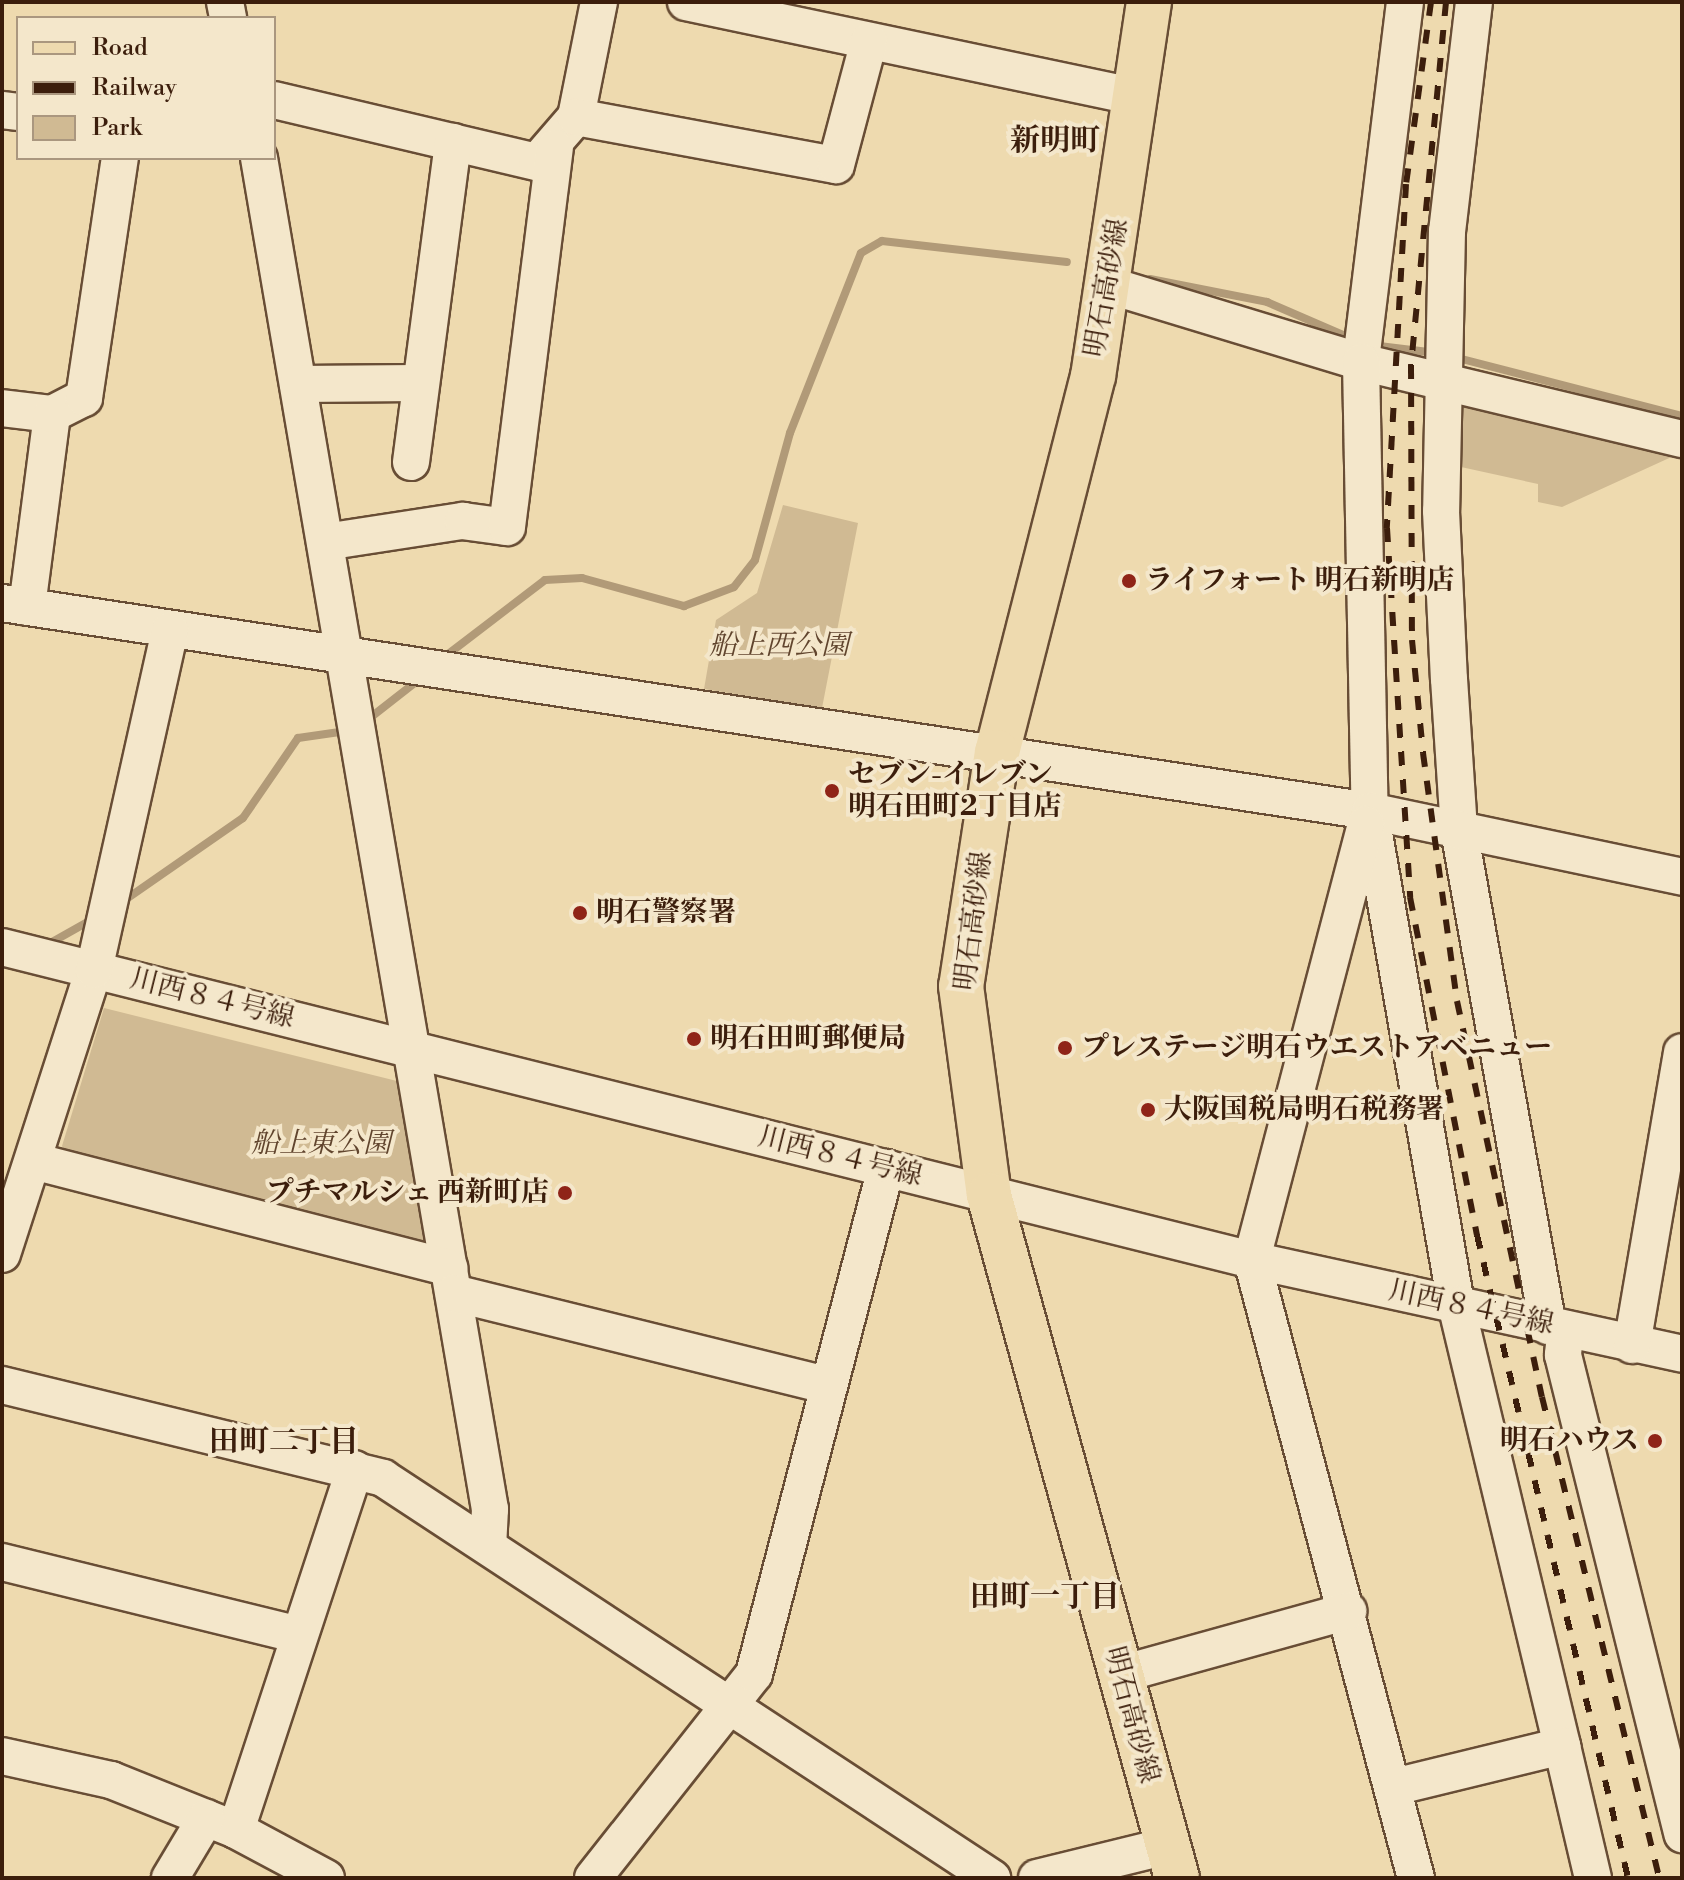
<!DOCTYPE html>
<meta charset="utf-8">
<style>
body{margin:0}
#map{position:relative;width:1684px;height:1880px;overflow:hidden;background:#eedaaf;font-family:"Libre Bodoni","Noto Serif JP",serif}
div>[style]{position:absolute}
.green>*{inset:0;background:#d0ba93}
.stream>*{height:8px;margin:-4px;padding:0 4px;transform-origin:4px;border-radius:4px;background:#b19a78}
.roads{filter:drop-shadow(2px 0 #684d35) drop-shadow(-2px 0 #684d35) drop-shadow(0 2px #684d35) drop-shadow(0 -2px #684d35)}
.minor>*{height:36px;margin:-18px;padding:0 18px;transform-origin:18px;border-radius:18px;background:#f4e7cb}
.major>*{height:44px;margin:-22px;padding:0 22px;transform-origin:22px;border-radius:22px;background:#eedaaf}
.rail>*{height:6px;margin-top:-3px;transform-origin:0;background:repeating-linear-gradient(90deg,#3c1e0c 0 14px,transparent 0 28px)}
.dots>*{width:22px;height:22px;translate:-50% -50%;box-sizing:border-box;border:4px solid #f4e7cb;border-radius:50%}
span{translate:-50% -50%;white-space:nowrap;text-align:center;line-height:1.15;-webkit-text-stroke:8px #f4e7cb;paint-order:stroke}
.street-label{font-size:28px;color:#3c1e0c}
.poi-label{font-size:28px;color:#3c1e0c;font-weight:700}
.left{translate:0 -50%;text-align:left}
.right{translate:-100% -50%;text-align:right}
.park-label{font-size:28px;color:#61452e;font-style:italic}
.neighbourhood-label{font-size:30px;color:#3c1e0c;font-weight:700}
.frame{position:absolute;inset:0;border:4px solid #3c1e0c;pointer-events:none}
.legend{position:absolute;left:16px;top:16px;width:260px;height:144px;box-sizing:border-box;background:#f4e7cb;border:2px solid #aa977f;margin:0;padding:10px 14px;list-style:none;font-size:24px;color:#3c1e0c}
.legend li{display:flex;align-items:center;gap:16px;height:40px}
.legend b{width:40px;border:2px solid #aa977f}
</style>
<div id="map">
<div class="green">
<i style="clip-path:polygon(1479px 402px,1678px 454px,1562px 507px,1538px 502px,1538px 484px,1461px 467px,1463px 407px)"></i>
<i style="clip-path:polygon(783px 505px,858px 523px,822px 708px,704px 689px,716px 620px,757px 593px)"></i>
<i style="clip-path:polygon(104px 1008px,409px 1084px,435px 1244px,416px 1250px,70px 1160px,62px 1146px)"></i>
</div>
<div class="stream">
<i style="left:1150px;top:279px;width:119px;rotate:11.1deg"></i>
<i style="left:1267px;top:302px;width:96px;rotate:23.4deg"></i>
<i style="left:1371px;top:345px;width:66px;rotate:6.9deg"></i>
<i style="left:1454px;top:357px;width:236px;rotate:14.5deg"></i>
<i style="left:443px;top:658px;width:128px;rotate:-37.4deg"></i>
<i style="left:545px;top:580px;width:37px;rotate:-3deg"></i>
<i style="left:582px;top:578px;width:106px;rotate:15.4deg"></i>
<i style="left:684px;top:606px;width:53px;rotate:-20.8deg"></i>
<i style="left:734px;top:587px;width:34px;rotate:-52deg"></i>
<i style="left:755px;top:560px;width:132px;rotate:-74.6deg"></i>
<i style="left:790px;top:433px;width:193px;rotate:-68.5deg"></i>
<i style="left:861px;top:253px;width:24px;rotate:-30deg"></i>
<i style="left:882px;top:241px;width:186px;rotate:6.5deg"></i>
<i style="left:366px;top:721px;width:70px;rotate:-38deg"></i>
<i style="left:122px;top:902px;width:147px;rotate:-34.8deg"></i>
<i style="left:243px;top:818px;width:97px;rotate:-55.5deg"></i>
<i style="left:298px;top:738px;width:49px;rotate:-8.3deg"></i>
<i style="left:45px;top:946px;width:55px;rotate:-29.4deg"></i>
</div>
<div class="roads">
<div class="minor">
<i style="left:225px;top:2px;width:16px;rotate:79deg"></i>
<i style="left:686px;top:2px;width:462px;rotate:11.9deg"></i>
<i style="left:1405px;top:2px;width:363px;rotate:97deg"></i>
<i style="left:1361px;top:362px;width:330px;rotate:13.5deg"></i>
<i style="left:1474px;top:2px;width:231px;rotate:96.7deg"></i>
<i style="left:1447px;top:231px;width:280px;rotate:91.2deg"></i>
<i style="left:1441px;top:511px;width:168px;rotate:87.3deg"></i>
<i style="left:1449px;top:679px;width:151px;rotate:86.2deg"></i>
<i style="left:1459px;top:830px;width:504px;rotate:79.83deg"></i>
<i style="left:274px;top:100px;width:270px;rotate:13.3deg"></i>
<i style="left:537px;top:162px;width:60px;rotate:-49.1deg"></i>
<i style="left:576px;top:117px;width:117px;rotate:-78.7deg"></i>
<i style="left:2px;top:110px;width:16px;rotate:7deg"></i>
<i style="left:576px;top:117px;width:264px;rotate:10.5deg"></i>
<i style="left:836px;top:165px;width:128px;rotate:-75.1deg"></i>
<i style="left:259px;top:158px;width:1371px;rotate:80.3deg"></i>
<i style="left:490px;top:1509px;width:37px;rotate:93deg"></i>
<i style="left:1108px;top:285px;width:264px;rotate:16.9deg"></i>
<i style="left:1361px;top:362px;width:449px;rotate:88.9deg"></i>
<i style="left:1370px;top:811px;width:500px;rotate:80.1deg"></i>
<i style="left:1456px;top:1304px;width:455px;rotate:76.5deg"></i>
<i style="left:1562px;top:1746px;width:173px;rotate:166.3deg"></i>
<i style="left:298px;top:384px;width:120px;rotate:-0.5deg"></i>
<i style="left:2px;top:408px;width:50px;rotate:6.8deg"></i>
<i style="left:411px;top:462px;width:323px;rotate:-82.5deg"></i>
<i style="left:325px;top:542px;width:140px;rotate:-8.7deg"></i>
<i style="left:463px;top:521px;width:44px;rotate:7.8deg"></i>
<i style="left:507px;top:527px;width:382px;rotate:-82.8deg"></i>
<i style="left:2px;top:603px;width:1384px;rotate:8.65deg"></i>
<i style="left:1370px;top:811px;width:319px;rotate:11.9deg"></i>
<i style="left:27px;top:607px;width:195px;rotate:-82.6deg"></i>
<i style="left:52px;top:414px;width:36px;rotate:-27deg"></i>
<i style="left:84px;top:398px;width:243px;rotate:-81.5deg"></i>
<i style="left:1366px;top:824px;width:451px;rotate:104.7deg"></i>
<i style="left:1252px;top:1260px;width:639px;rotate:75.14deg"></i>
<i style="left:2px;top:947px;width:1289px;rotate:14.06deg"></i>
<i style="left:1252px;top:1260px;width:440px;rotate:12.3deg"></i>
<i style="left:33px;top:1161px;width:430px;rotate:14.4deg"></i>
<i style="left:2px;top:1254px;width:299px;rotate:-72.1deg"></i>
<i style="left:94px;top:970px;width:348px;rotate:-77.4deg"></i>
<i style="left:454px;top:1293px;width:383px;rotate:13.9deg"></i>
<i style="left:1566px;top:1329px;width:26px;rotate:97deg"></i>
<i style="left:1563px;top:1355px;width:494px;rotate:76deg"></i>
<i style="left:1632px;top:1345px;width:297px;rotate:-80.3deg"></i>
<i style="left:2px;top:1385px;width:392px;rotate:13.7deg"></i>
<i style="left:383px;top:1478px;width:729px;rotate:33.3deg"></i>
<i style="left:2px;top:1562px;width:306px;rotate:13.8deg"></i>
<i style="left:1121px;top:1674px;width:236px;rotate:-15.5deg"></i>
<i style="left:1562px;top:1746px;width:136px;rotate:76.8deg"></i>
<i style="left:2px;top:1756px;width:112px;rotate:12.4deg"></i>
<i style="left:111px;top:1780px;width:135px;rotate:21.8deg"></i>
<i style="left:236px;top:1830px;width:102px;rotate:28.1deg"></i>
<i style="left:236px;top:1830px;width:380px;rotate:-71.8deg"></i>
<i style="left:170px;top:1878px;width:70px;rotate:-59deg"></i>
<i style="left:593px;top:1878px;width:260px;rotate:-51.7deg"></i>
<i style="left:754px;top:1674px;width:523px;rotate:-75.38deg"></i>
<i style="left:1037px;top:1878px;width:134px;rotate:-13.8deg"></i>
</div>
<div class="major">
<i style="left:1149px;top:2px;width:378px;rotate:98.5deg"></i>
<i style="left:1093px;top:376px;width:388px;rotate:104.3deg"></i>
<i style="left:997px;top:752px;width:237px;rotate:98.7deg"></i>
<i style="left:961px;top:986px;width:211px;rotate:82.4deg"></i>
<i style="left:989px;top:1195px;width:708px;rotate:74.61deg"></i>
</div>
</div>
<div class="rail">
<i style="left:1431px;top:2px;width:184px;rotate:97.8deg"></i>
<i style="left:1406px;top:184px;width:345px;rotate:93.2deg"></i>
<i style="left:1387px;top:528px;width:370px;rotate:86.4deg"></i>
<i style="left:1410px;top:897px;width:345px;rotate:78.8deg"></i>
<i style="left:1477px;top:1235px;width:660px;rotate:76.78deg"></i>
<i style="left:1446px;top:2px;width:365px;rotate:95.5deg"></i>
<i style="left:1411px;top:365px;width:275px;rotate:89.8deg"></i>
<i style="left:1412px;top:640px;width:114px;rotate:84.4deg"></i>
<i style="left:1423px;top:753px;width:250px;rotate:82.2deg"></i>
<i style="left:1457px;top:1001px;width:405px;rotate:77.9deg"></i>
<i style="left:1542px;top:1397px;width:495px;rotate:76.3deg"></i>
</div>
<div class="dots">
<i style="left:1129px;top:581px;background:#8f2418"></i>
<i style="left:832px;top:791px;background:#8f2418"></i>
<i style="left:580px;top:913px;background:#8f2418"></i>
<i style="left:694px;top:1039px;background:#8f2418"></i>
<i style="left:1065px;top:1048px;background:#8f2418"></i>
<i style="left:1148px;top:1110px;background:#8f2418"></i>
<i style="left:565px;top:1193px;background:#8f2418"></i>
<i style="left:1655px;top:1441px;background:#8f2418"></i>
</div>
<div class="street-label">
<span style="left:1107px;top:288px;rotate:-80deg">明石高砂線</span>
<span style="left:974px;top:921px;rotate:-83deg">明石高砂線</span>
<span style="left:212px;top:999px;rotate:14deg">川西８４号線</span>
<span style="left:840px;top:1157px;rotate:14deg">川西８４号線</span>
<span style="left:1471px;top:1308px;rotate:12deg">川西８４号線</span>
<span style="left:1131px;top:1715px;rotate:75deg">明石高砂線</span>
</div>
<div class="poi-label">
<span class="left" style="left:1145px;top:581px">ライフォート 明石新明店</span>
<span class="left" style="left:848px;top:791px">セブン-イレブン<br>明石田町2丁目店</span>
<span class="left" style="left:596px;top:913px">明石警察署</span>
<span class="left" style="left:710px;top:1039px">明石田町郵便局</span>
<span class="left" style="left:1081px;top:1048px">プレステージ明石ウエストアベニュー</span>
<span class="left" style="left:1164px;top:1110px">大阪国税局明石税務署</span>
<span class="right" style="left:549px;top:1193px">プチマルシェ 西新町店</span>
<span class="right" style="left:1639px;top:1441px">明石ハウス</span>
</div>
<div class="park-label">
<span style="left:779px;top:646px">船上西公園</span>
<span style="left:321px;top:1144px">船上東公園</span>
</div>
<div class="neighbourhood-label">
<span style="left:1055px;top:141px">新明町</span>
<span style="left:284px;top:1442px">田町二丁目</span>
<span style="left:1045px;top:1597px">田町一丁目</span>
</div>
<div class="frame"></div>
<ul class="legend">
<li><b style="height:10px;background:#eedaaf"></b>Road</li>
<li><b style="height:10px;background:#3c1e0c"></b>Railway</li>
<li><b style="height:22px;background:#d0ba93"></b>Park</li>
</ul>
</div>
